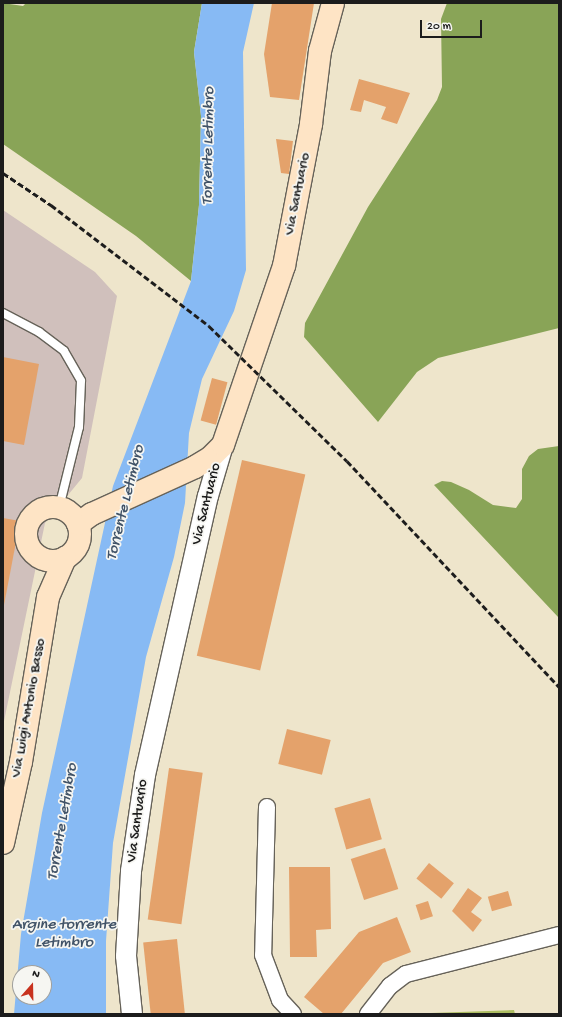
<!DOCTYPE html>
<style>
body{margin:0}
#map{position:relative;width:562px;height:1017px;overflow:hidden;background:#eee5cb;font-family:"Gochi Hand",sans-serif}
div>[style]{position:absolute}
.industrial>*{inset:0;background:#d0c0bc}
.green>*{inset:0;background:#acbd61}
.forest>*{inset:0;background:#89a457}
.water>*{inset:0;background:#87baf4}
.building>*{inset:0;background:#e4a26b;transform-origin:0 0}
.roads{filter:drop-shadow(1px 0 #666259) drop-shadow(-1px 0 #666259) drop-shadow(0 1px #666259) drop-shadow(0 -1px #666259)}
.service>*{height:8px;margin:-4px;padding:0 4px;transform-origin:4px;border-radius:4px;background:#fff}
.minor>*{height:16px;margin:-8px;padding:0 8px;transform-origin:8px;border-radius:8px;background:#fff}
.tertiary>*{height:20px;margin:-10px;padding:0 10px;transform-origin:10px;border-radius:10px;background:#fff}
.secondary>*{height:22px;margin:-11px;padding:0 11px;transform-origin:11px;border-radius:11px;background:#fee4c5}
.secondary>.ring{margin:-11px;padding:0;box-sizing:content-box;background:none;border:22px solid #fee4c5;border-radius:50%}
.rail>*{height:3px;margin-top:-1.5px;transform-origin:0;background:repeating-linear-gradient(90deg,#1c1c1c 0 6px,transparent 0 9px)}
span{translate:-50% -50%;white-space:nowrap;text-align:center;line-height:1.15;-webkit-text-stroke:3.5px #f6f6f2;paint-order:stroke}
.street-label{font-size:15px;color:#1c1c1c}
.water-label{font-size:16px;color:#415368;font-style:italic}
.frame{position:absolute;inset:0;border:4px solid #1c1c1c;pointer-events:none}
.north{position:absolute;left:12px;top:965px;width:40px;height:40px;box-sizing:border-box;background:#f6f6f2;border:1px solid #9f9f9c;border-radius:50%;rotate:20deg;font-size:11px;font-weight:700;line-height:16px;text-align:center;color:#1c1c1c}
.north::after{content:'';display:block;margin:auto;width:14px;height:18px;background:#c8321e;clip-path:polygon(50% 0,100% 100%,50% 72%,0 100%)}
.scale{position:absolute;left:420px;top:20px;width:62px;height:18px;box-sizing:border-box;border:2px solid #1c1c1c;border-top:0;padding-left:5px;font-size:12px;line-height:14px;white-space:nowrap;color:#1c1c1c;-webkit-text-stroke:3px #f6f6f2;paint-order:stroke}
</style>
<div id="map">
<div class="industrial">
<i style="clip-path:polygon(3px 210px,95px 272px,117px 296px,82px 478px,45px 523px,3px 726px)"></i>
</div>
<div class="green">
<i style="clip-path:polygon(514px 1010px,515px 1014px,431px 1014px,431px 1013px)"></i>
</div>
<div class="forest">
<i style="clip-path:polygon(3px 3px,23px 6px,26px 3px,202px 3px,194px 52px,201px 116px,199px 205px,191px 281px,136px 236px,3px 144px)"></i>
<i style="clip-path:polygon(447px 3px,559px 3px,559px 328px,438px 358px,417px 372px,378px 422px,304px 337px,305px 323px,368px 207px,437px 100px,442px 87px,441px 19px)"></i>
<i style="clip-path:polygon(559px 446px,559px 618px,434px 485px,442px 481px,451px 482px,469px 490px,493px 505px,516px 508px,522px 499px,522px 469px,529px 456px,538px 449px)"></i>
</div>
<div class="water">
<i style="clip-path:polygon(evenodd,202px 3px,254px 3px,243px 52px,246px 270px,234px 311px,202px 379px,189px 433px,185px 503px,174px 557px,146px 657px,113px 843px,106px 941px,106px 1014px,14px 1014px,21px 934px,42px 813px,113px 486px,191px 281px,199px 205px,201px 116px,194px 52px,202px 3px,20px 973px,44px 973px,44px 997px,20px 997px,20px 973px)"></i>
</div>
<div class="building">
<i style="clip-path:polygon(272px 3px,314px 3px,299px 100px,270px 97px,264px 54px)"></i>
<i style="clip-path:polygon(359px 79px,410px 93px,397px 124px,381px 119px,386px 107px,364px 100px,361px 112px,350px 110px)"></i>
<i style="clip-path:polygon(276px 139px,293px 141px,289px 174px,281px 173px)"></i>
<i style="clip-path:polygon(3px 357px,39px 364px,24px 445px,3px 441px)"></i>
<i style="left:212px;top:378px;width:16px;height:44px;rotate:15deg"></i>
<i style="left:242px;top:460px;width:65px;height:201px;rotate:13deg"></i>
<i style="clip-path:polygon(3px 518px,20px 521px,4px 605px,3px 605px)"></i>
<i style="left:287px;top:729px;width:45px;height:36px;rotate:14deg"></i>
<i style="left:169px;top:768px;width:34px;height:153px;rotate:8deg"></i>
<i style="left:370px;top:798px;width:43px;height:37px;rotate:74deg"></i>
<i style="left:385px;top:848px;width:43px;height:36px;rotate:72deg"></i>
<i style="left:429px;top:863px;width:32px;height:20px;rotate:39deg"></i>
<i style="clip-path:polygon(289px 867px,330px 867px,331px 929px,316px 930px,317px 957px,290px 957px)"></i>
<i style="clip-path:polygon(468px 888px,482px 898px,471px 912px,482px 920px,473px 932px,452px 911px)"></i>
<i style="left:508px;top:891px;width:15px;height:21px;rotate:74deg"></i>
<i style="left:428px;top:901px;width:16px;height:13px;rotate:72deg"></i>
<i style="clip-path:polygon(397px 917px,411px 952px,383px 963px,341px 1014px,324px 1014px,304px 997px,359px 932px)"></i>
<i style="left:177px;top:939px;width:75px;height:34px;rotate:84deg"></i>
</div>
<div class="roads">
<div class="service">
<i style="left:3px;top:313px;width:41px;rotate:27.8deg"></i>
<i style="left:39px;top:332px;width:31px;rotate:37deg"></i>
<i style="left:64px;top:351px;width:34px;rotate:60deg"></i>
<i style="left:81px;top:381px;width:46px;rotate:92.5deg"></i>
<i style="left:79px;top:427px;width:83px;rotate:103.9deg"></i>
</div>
<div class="minor">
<i style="left:267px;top:807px;width:148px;rotate:91.5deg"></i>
<i style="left:263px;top:955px;width:48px;rotate:69.3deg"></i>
<i style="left:280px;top:1000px;width:19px;rotate:47deg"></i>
<i style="left:368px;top:1014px;width:36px;rotate:-52deg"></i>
<i style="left:390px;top:986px;width:20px;rotate:-37deg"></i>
<i style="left:406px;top:974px;width:158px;rotate:-14.3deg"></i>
</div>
<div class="tertiary">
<i style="left:132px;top:1014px;width:58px;rotate:-95.9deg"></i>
<i style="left:126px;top:956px;width:85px;rotate:-86.6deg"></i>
<i style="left:131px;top:871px;width:97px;rotate:-81.7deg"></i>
<i style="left:145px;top:775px;width:286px;rotate:-77.3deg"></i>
<i style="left:208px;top:496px;width:53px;rotate:-73.6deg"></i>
</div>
<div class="secondary">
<i class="ring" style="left:26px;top:507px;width:32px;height:32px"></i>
<i style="left:78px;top:524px;width:17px;rotate:-36deg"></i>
<i style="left:92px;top:514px;width:113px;rotate:-24.5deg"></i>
<i style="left:195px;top:467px;width:17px;rotate:-31deg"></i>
<i style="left:210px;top:458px;width:18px;rotate:-45deg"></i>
<i style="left:223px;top:445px;width:189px;rotate:-71.2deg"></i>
<i style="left:284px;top:266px;width:145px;rotate:-79.2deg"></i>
<i style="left:311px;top:124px;width:74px;rotate:-83deg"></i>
<i style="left:320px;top:51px;width:50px;rotate:-74.8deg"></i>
<i style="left:3px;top:843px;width:83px;rotate:-77.5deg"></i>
<i style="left:21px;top:762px;width:167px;rotate:-80.7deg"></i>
<i style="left:48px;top:597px;width:43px;rotate:-66.4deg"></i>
</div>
</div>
<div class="rail">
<i style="left:3px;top:173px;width:58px;rotate:33.7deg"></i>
<i style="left:51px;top:205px;width:199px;rotate:37.4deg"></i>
<i style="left:209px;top:326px;width:193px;rotate:44.4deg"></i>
<i style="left:347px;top:461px;width:310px;rotate:46.8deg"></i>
</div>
<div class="street-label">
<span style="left:298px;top:194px;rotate:-79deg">Via Santuario</span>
<span style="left:207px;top:504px;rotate:-76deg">Via Santuario</span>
<span style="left:29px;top:708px;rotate:-80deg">Via Luigi Antonio Basso</span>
<span style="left:138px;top:821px;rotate:-82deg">Via Santuario</span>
</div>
<div class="water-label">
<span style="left:210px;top:146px;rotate:-89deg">Torrente Letimbro</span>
<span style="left:127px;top:503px;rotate:-76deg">Torrente Letimbro</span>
<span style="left:64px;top:822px;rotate:-80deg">Torrente Letimbro</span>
<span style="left:64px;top:935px">Argine torrente<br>Letimbro</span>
</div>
<div class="frame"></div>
<div class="north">N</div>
<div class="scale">20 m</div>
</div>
